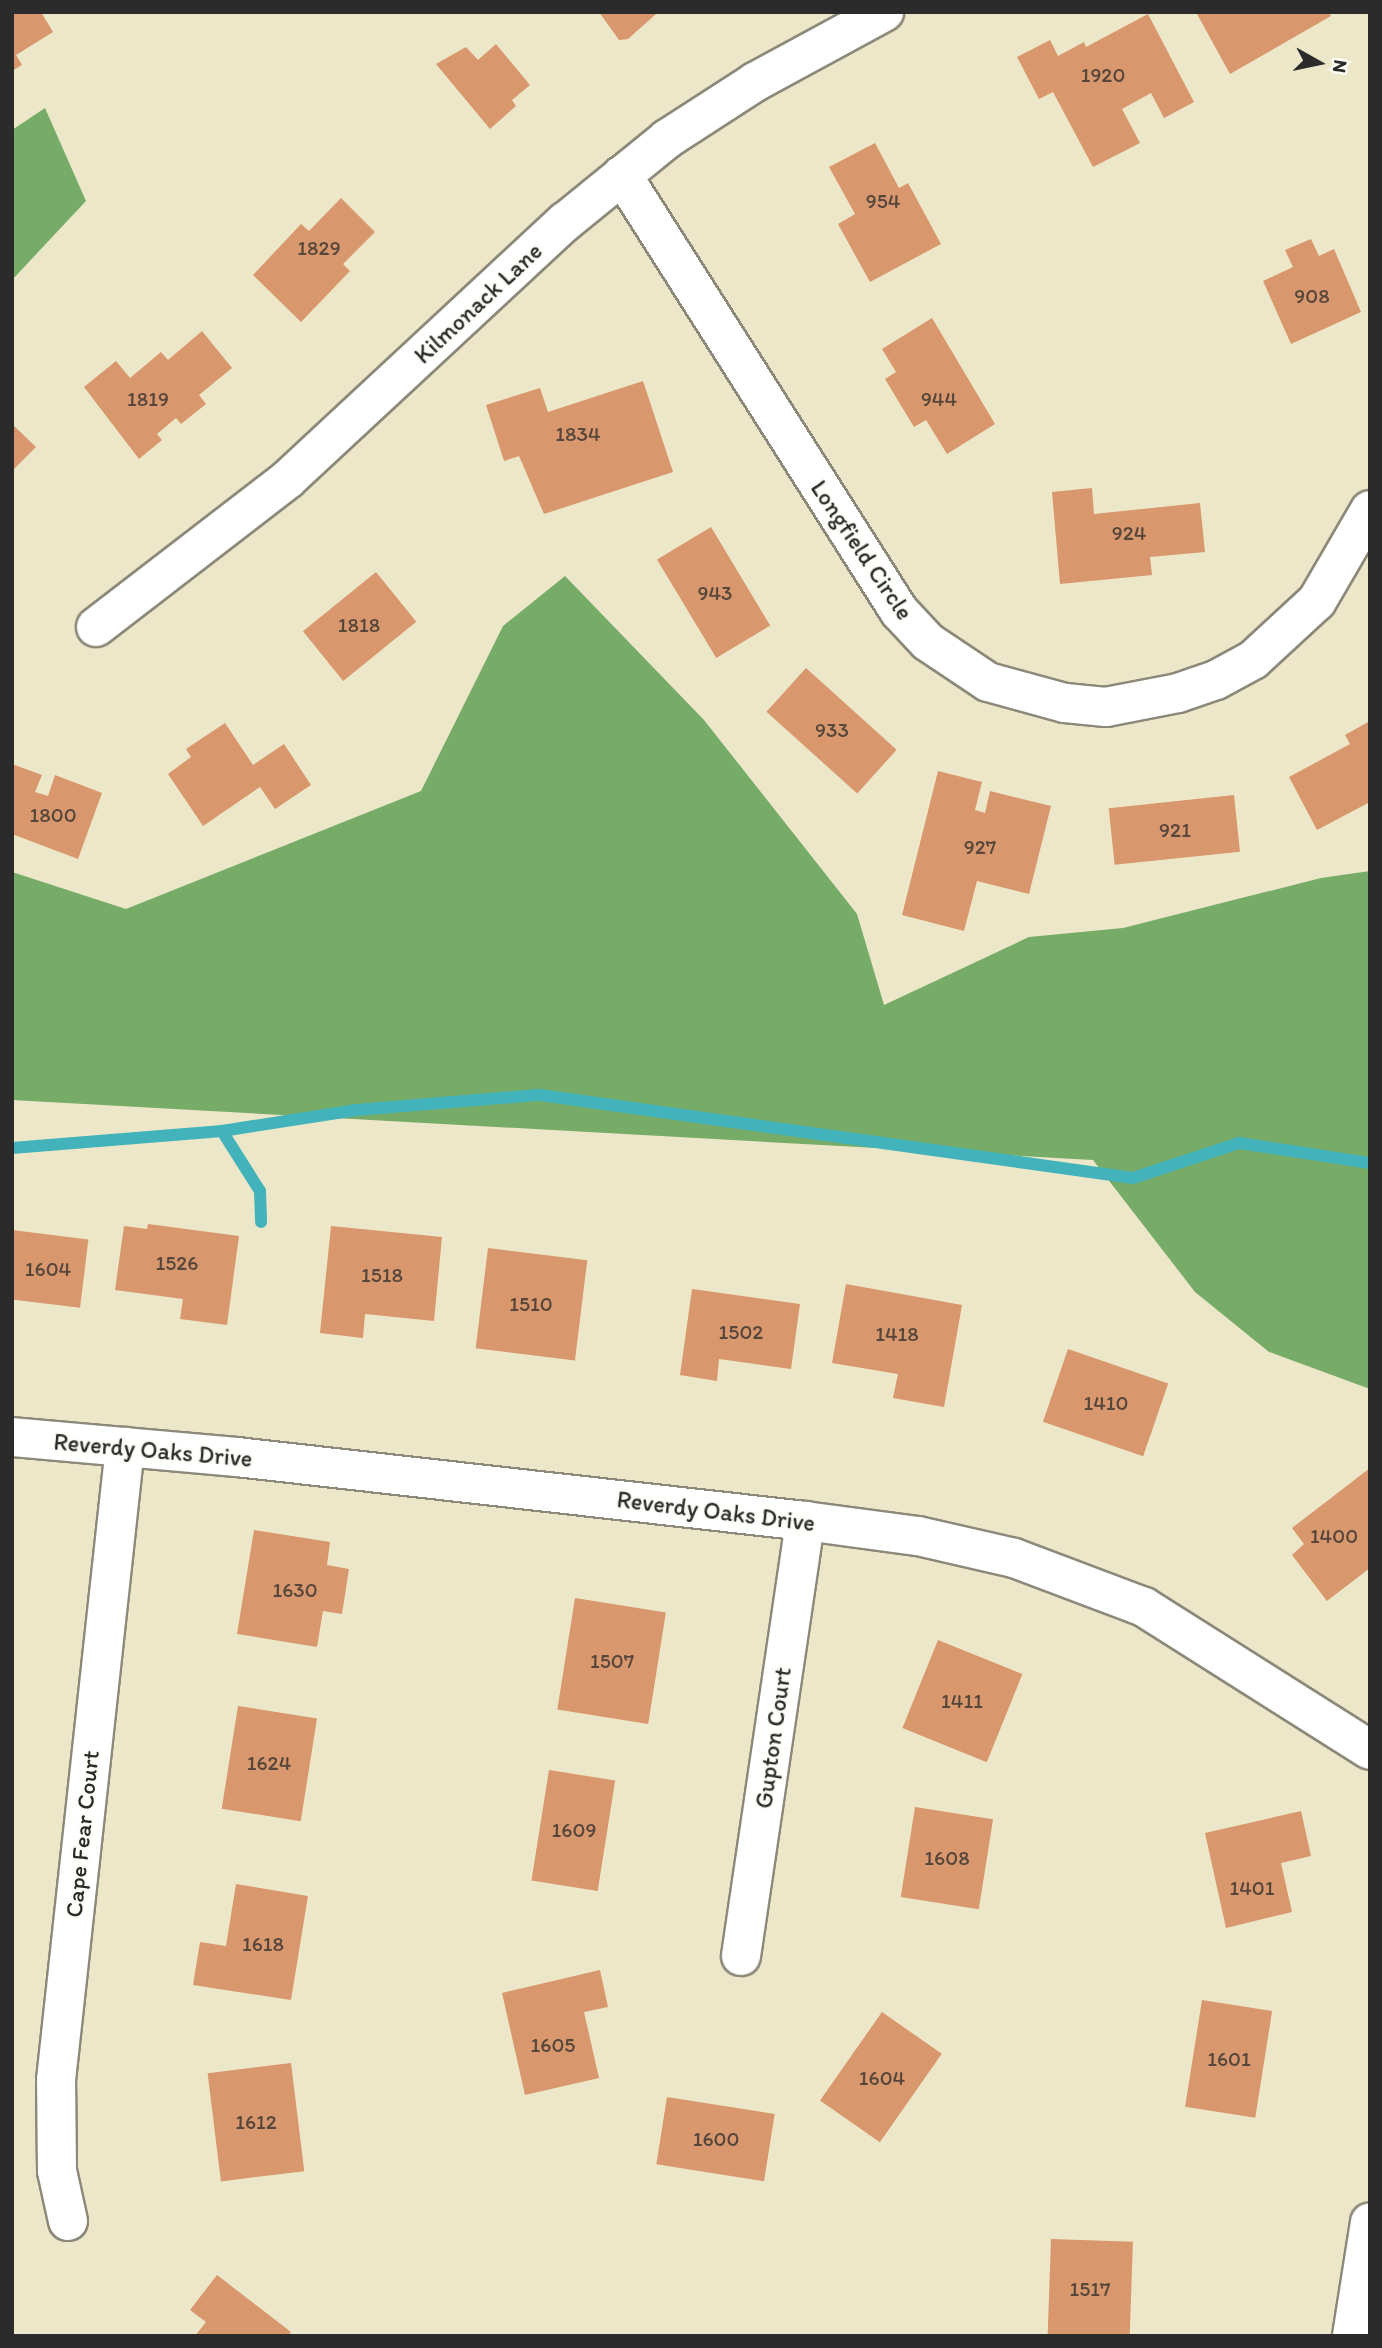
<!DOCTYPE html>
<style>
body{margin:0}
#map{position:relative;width:1382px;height:2348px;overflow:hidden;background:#ede7c9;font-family:Itim,sans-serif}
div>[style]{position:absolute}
.forest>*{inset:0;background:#76ab68}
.stream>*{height:12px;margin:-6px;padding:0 6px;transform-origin:6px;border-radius:6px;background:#43b3bb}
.building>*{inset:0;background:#d8976c;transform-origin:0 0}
.roads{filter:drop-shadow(2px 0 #8c897a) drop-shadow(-2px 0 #8c897a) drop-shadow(0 2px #8c897a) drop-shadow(0 -2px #8c897a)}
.minor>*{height:38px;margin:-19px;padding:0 19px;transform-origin:19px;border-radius:19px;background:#fff}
span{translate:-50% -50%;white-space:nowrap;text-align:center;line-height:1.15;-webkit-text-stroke:5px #fdfcf7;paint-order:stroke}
.number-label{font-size:21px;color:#56463b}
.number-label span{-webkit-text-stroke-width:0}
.street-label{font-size:24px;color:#2b2b2b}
.frame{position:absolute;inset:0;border:14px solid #2b2b2b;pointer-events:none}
.north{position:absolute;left:1284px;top:28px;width:70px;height:70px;-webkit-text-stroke:5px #fdfcf7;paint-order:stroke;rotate:99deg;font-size:19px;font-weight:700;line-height:28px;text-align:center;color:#2b2b2b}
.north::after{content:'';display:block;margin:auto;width:24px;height:32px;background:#2b2b2b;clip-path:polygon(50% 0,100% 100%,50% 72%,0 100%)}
</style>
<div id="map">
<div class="forest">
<i style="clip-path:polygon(45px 108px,86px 201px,12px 280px,12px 130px)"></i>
<i style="clip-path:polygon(565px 576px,704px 720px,857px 914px,884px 1005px,1029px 937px,1123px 928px,1321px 878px,1370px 871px,1370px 1389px,1269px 1352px,1195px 1292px,1093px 1160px,12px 1100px,12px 872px,126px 909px,421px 791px,503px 626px)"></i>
</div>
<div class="stream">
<i style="left:222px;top:1131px;width:71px;rotate:57.7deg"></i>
<i style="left:260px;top:1191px;width:31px;rotate:88deg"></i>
<i style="left:12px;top:1148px;width:211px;rotate:-4.6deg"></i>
<i style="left:222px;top:1131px;width:136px;rotate:-8.9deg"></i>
<i style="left:356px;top:1110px;width:185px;rotate:-4.7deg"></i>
<i style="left:540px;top:1095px;width:599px;rotate:7.97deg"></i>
<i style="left:1133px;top:1178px;width:112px;rotate:-18.3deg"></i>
<i style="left:1239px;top:1143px;width:133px;rotate:8.7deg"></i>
</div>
<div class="building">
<i style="clip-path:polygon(12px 12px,41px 12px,53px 32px,16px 55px,22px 65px,12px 71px)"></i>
<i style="clip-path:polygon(599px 12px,654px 12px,656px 14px,628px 39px,619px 40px)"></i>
<i style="clip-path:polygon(1201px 12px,1329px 12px,1331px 16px,1230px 74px,1197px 14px)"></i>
<i style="clip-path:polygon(1148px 14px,1194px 102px,1164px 118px,1151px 93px,1122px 109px,1140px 143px,1093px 167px,1053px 92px,1039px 99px,1017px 57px,1050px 40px,1058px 56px,1084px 42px,1086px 47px)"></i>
<i style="clip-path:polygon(496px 44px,530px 85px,512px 100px,516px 106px,490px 129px,436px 64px,466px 47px,478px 60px)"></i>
<i style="clip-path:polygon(875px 143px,899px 188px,908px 183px,941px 244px,870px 282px,838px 224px,855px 214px,829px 167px)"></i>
<i style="clip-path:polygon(341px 198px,375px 232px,343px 264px,350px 271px,301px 322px,253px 275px,301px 224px,309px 231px)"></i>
<i style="clip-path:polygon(1311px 239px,1319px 256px,1334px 249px,1361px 312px,1291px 344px,1263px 281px,1293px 267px,1285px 250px)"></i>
<i style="clip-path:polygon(932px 318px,995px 424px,947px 454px,926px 420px,914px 427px,885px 379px,896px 372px,882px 349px)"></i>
<i style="clip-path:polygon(202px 331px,232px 368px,199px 395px,206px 404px,181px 424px,176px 418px,157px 434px,162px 440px,139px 459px,84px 387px,116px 361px,130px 378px,161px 352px,168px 360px)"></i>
<i style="clip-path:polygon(643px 381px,673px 472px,544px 514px,519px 456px,504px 461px,486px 405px,540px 388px,548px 412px)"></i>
<i style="clip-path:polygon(12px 424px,36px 447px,12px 471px)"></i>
<i style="clip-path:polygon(1092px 488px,1094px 514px,1200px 503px,1205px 552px,1150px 557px,1152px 575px,1060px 584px,1052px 492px)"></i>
<i style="left:711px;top:527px;width:115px;height:63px;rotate:59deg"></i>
<i style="left:376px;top:572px;width:64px;height:94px;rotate:51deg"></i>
<i style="left:806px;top:668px;width:122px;height:59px;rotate:42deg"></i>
<i style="clip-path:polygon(1370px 721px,1370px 802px,1317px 830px,1289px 777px,1350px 744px,1345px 735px)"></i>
<i style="clip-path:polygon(225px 723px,253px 765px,284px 744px,311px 785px,275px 809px,260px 787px,203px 826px,168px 774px,191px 757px,186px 749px)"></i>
<i style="clip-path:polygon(12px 764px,42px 775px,35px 792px,48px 796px,55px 775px,102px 793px,78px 859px,12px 834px)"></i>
<i style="clip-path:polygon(938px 771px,982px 782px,975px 810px,985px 813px,990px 791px,1051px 806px,1029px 894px,977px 881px,964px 931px,902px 915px)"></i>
<i style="left:1234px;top:795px;width:57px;height:126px;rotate:84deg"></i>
<i style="clip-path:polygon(148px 1224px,239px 1236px,227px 1325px,180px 1319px,183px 1299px,115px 1290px,124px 1226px,147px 1229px)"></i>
<i style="clip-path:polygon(331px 1226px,442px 1237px,434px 1321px,365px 1314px,363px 1338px,320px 1333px)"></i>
<i style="left:12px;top:1230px;width:77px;height:69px;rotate:7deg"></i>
<i style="left:488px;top:1248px;width:100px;height:101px;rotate:7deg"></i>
<i style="clip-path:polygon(846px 1284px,962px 1305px,944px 1407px,893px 1398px,898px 1374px,832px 1363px)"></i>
<i style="clip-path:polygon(692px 1289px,800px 1304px,791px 1369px,719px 1359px,717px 1381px,680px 1375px)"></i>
<i style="left:1068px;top:1349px;width:106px;height:77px;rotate:19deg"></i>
<i style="clip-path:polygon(1370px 1468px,1370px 1568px,1327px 1601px,1292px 1555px,1304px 1544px,1292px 1528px)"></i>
<i style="clip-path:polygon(254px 1530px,330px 1542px,327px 1565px,349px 1569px,342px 1614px,323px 1611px,317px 1647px,237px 1634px)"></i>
<i style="left:575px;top:1598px;width:92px;height:113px;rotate:9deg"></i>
<i style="left:938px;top:1640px;width:91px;height:95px;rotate:22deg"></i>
<i style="left:238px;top:1706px;width:80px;height:104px;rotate:9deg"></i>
<i style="left:549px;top:1770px;width:67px;height:112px;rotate:9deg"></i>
<i style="left:915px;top:1807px;width:79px;height:91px;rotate:9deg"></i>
<i style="clip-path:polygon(1301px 1811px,1311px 1856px,1281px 1863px,1292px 1912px,1226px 1928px,1205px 1833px)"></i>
<i style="clip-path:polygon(236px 1884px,308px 1896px,291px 2000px,193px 1985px,200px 1942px,226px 1946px)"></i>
<i style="clip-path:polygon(600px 1970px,608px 2007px,584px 2012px,599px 2078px,525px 2095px,502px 1993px)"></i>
<i style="left:1202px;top:2000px;width:71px;height:108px;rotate:9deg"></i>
<i style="left:882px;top:2012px;width:73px;height:108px;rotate:35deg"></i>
<i style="left:291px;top:2063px;width:109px;height:84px;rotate:83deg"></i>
<i style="left:667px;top:2097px;width:109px;height:68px;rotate:9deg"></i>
<i style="left:1051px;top:2239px;width:82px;height:97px;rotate:2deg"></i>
<i style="clip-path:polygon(217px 2275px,291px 2332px,288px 2336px,195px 2336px,206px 2322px,190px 2310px)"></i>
</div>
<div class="roads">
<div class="minor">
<i style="left:622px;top:175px;width:517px;rotate:57.57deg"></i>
<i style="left:899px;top:611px;width:42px;rotate:46.9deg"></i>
<i style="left:928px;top:642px;width:72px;rotate:33.7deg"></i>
<i style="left:988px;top:682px;width:80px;rotate:15.3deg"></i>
<i style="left:1065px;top:703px;width:41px;rotate:5.6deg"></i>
<i style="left:1106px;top:707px;width:73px;rotate:-11deg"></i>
<i style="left:1178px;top:693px;width:40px;rotate:-18.9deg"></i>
<i style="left:1216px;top:680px;width:42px;rotate:-28.4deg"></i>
<i style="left:1253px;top:660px;width:87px;rotate:-42.7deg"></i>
<i style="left:1317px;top:601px;width:105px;rotate:-59.8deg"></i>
<i style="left:96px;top:627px;width:242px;rotate:-37.6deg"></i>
<i style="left:288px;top:479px;width:378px;rotate:-42.9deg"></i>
<i style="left:565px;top:222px;width:132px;rotate:-39.1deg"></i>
<i style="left:667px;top:139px;width:105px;rotate:-32.9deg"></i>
<i style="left:755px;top:82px;width:147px;rotate:-28.5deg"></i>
<i style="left:12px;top:1437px;width:226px;rotate:5.1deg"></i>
<i style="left:237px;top:1457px;width:572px;rotate:6.43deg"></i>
<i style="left:805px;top:1521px;width:114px;rotate:7.6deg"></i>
<i style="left:918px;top:1536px;width:98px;rotate:12.9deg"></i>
<i style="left:1014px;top:1558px;width:139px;rotate:20.7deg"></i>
<i style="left:1144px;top:1607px;width:267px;rotate:32.3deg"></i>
<i style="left:741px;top:1956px;width:440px;rotate:-81.6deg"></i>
<i style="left:68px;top:2221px;width:51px;rotate:-102.4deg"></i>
<i style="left:57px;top:2171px;width:91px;rotate:-90.6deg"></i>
<i style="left:56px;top:2080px;width:637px;rotate:-83.78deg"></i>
<i style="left:1352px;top:2336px;width:115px;rotate:-81deg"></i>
</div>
</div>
<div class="number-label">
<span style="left:1103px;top:75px">1920</span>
<span style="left:883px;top:201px">954</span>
<span style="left:319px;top:248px">1829</span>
<span style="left:1312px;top:296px">908</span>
<span style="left:148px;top:399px">1819</span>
<span style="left:939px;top:399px">944</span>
<span style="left:578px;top:434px">1834</span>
<span style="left:1129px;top:533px">924</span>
<span style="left:715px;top:593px">943</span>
<span style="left:359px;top:625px">1818</span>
<span style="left:832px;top:730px">933</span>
<span style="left:53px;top:815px">1800</span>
<span style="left:1175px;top:830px">921</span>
<span style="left:980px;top:847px">927</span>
<span style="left:177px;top:1263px">1526</span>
<span style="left:48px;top:1269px">1604</span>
<span style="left:382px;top:1275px">1518</span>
<span style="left:531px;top:1304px">1510</span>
<span style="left:741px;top:1332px">1502</span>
<span style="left:897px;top:1334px">1418</span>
<span style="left:1106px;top:1403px">1410</span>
<span style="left:1334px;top:1536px">1400</span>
<span style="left:295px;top:1590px">1630</span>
<span style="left:612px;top:1661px">1507</span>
<span style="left:962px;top:1701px">1411</span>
<span style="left:269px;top:1763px">1624</span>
<span style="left:574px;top:1830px">1609</span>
<span style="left:947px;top:1858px">1608</span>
<span style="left:1252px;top:1888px">1401</span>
<span style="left:263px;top:1944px">1618</span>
<span style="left:553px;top:2045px">1605</span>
<span style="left:1229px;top:2059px">1601</span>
<span style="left:882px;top:2078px">1604</span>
<span style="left:256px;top:2122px">1612</span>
<span style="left:716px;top:2139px">1600</span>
<span style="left:1090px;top:2289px">1517</span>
</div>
<div class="street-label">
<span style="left:478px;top:303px;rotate:-43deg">Kilmonack Lane</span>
<span style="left:862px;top:550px;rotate:56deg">Longfield Circle</span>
<span style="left:153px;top:1450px;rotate:5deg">Reverdy Oaks Drive</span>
<span style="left:716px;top:1511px;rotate:7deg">Reverdy Oaks Drive</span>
<span style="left:773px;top:1738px;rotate:-82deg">Gupton Court</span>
<span style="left:82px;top:1834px;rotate:-84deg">Cape Fear Court</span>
</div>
<div class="frame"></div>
<div class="north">N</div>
</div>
